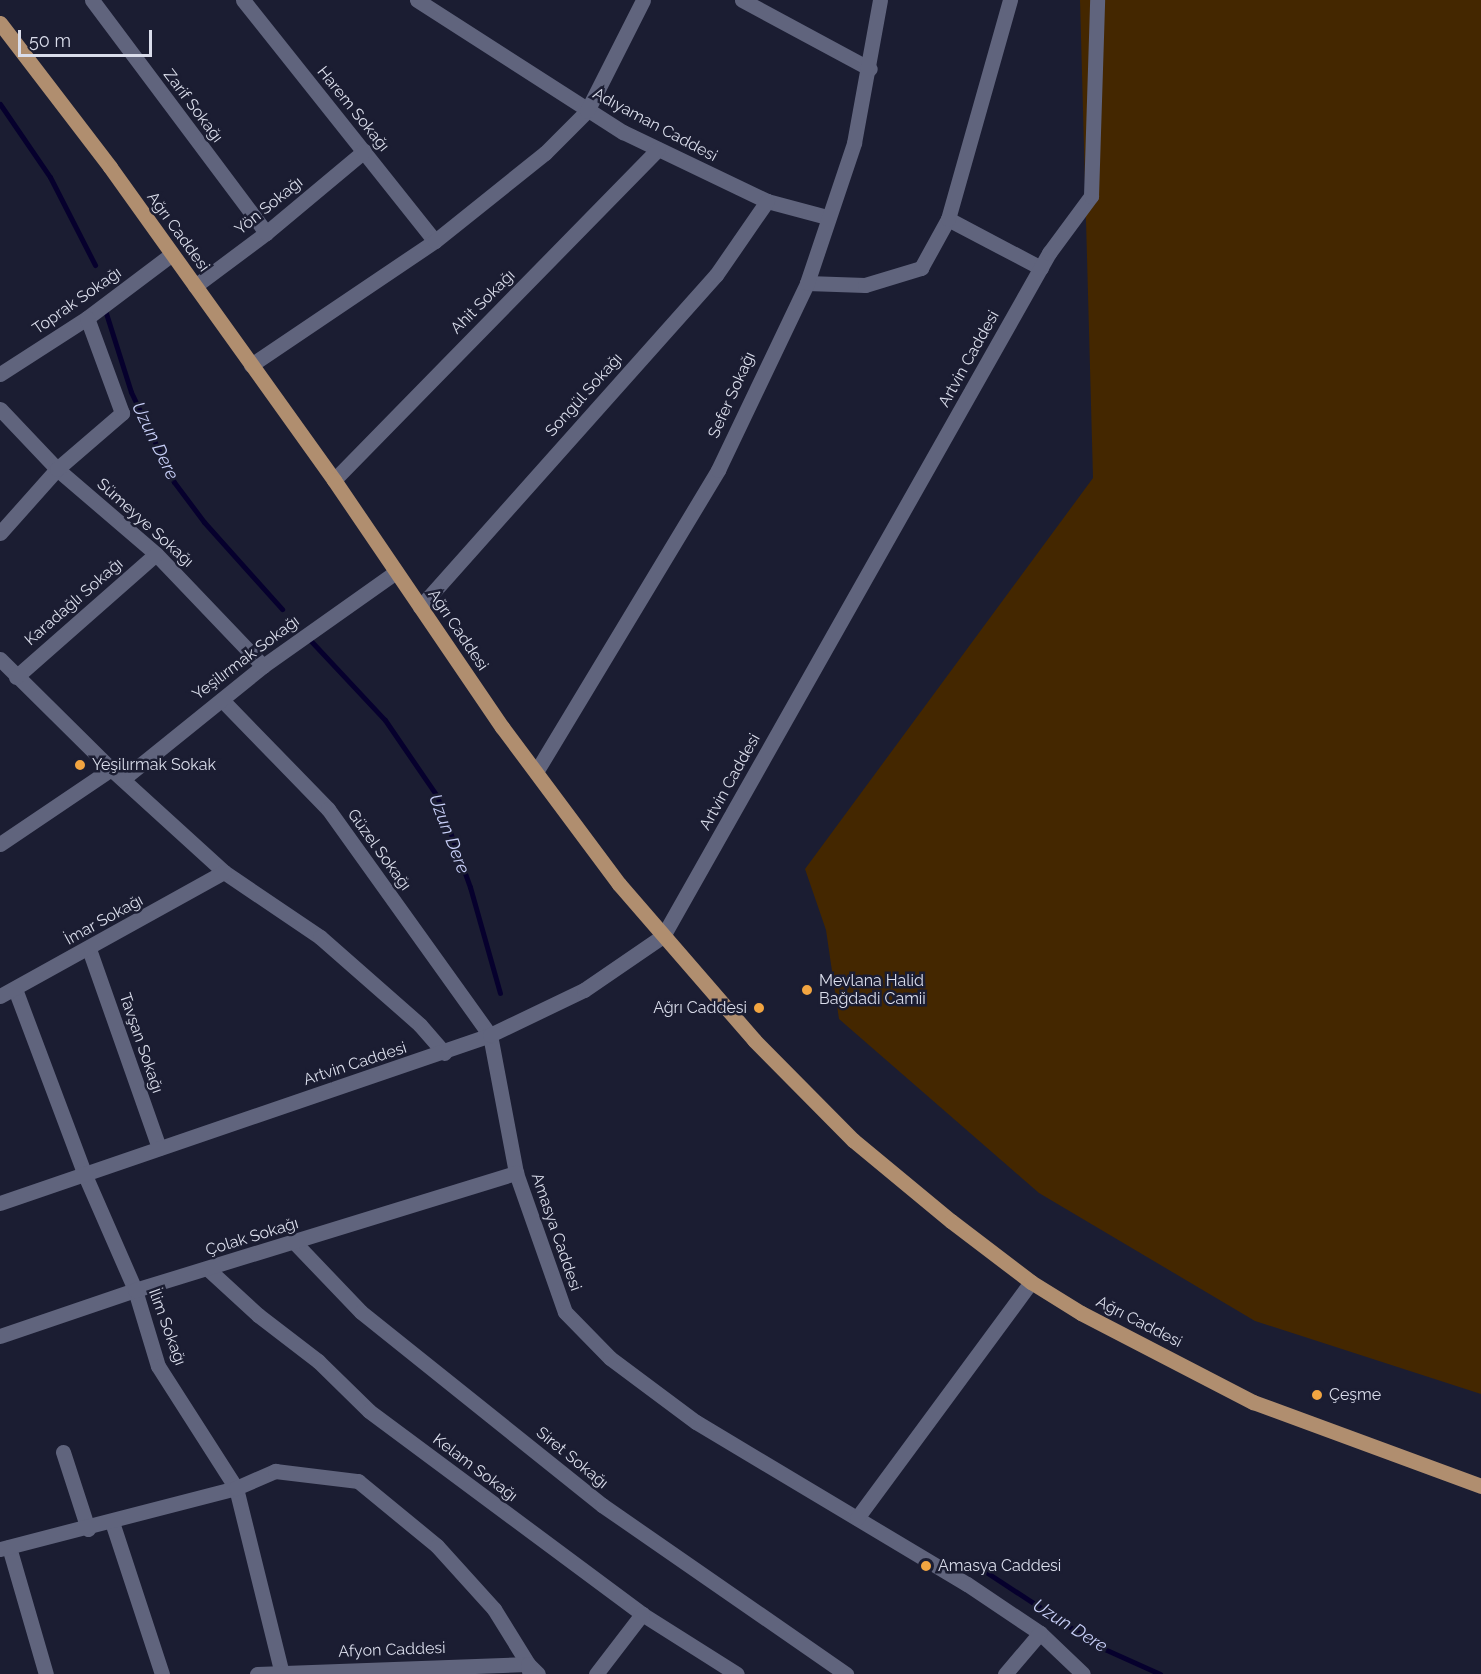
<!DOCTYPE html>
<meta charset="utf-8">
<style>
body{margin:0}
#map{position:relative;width:1481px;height:1674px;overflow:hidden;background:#1b1d32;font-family:Raleway,sans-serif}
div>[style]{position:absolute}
.green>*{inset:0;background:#442700}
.stream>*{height:5px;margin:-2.5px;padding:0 2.5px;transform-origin:2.5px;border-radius:2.5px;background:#06002d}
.minor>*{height:15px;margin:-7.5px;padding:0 7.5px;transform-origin:7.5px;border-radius:7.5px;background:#60647d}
.major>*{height:15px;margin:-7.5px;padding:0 7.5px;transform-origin:7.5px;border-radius:7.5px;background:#b08e6f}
.dots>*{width:16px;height:16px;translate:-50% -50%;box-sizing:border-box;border:3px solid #1b1d32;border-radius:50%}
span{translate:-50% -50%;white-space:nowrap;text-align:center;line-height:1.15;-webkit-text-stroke:5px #1b1d32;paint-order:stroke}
.street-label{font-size:16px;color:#daddeb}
.poi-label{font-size:16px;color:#daddeb}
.left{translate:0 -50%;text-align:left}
.right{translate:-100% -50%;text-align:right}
.water-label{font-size:18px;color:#c8cff8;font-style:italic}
.scale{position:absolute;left:18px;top:30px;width:134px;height:27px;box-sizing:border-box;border:3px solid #daddeb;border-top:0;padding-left:8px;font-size:18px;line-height:21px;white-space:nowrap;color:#daddeb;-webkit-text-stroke:4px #1b1d32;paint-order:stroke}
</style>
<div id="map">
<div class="green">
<i style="clip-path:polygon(1080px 0,1481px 0,1481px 1394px,1255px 1321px,1039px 1193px,839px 1019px,826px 930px,805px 869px,1093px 478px)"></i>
</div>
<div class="stream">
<i style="left:0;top:104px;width:88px;rotate:55.6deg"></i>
<i style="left:50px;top:177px;width:99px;rotate:62.9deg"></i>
<i style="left:105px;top:310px;width:86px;rotate:72.4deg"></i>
<i style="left:131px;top:392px;width:100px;rotate:64.5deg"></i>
<i style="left:174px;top:482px;width:50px;rotate:53.1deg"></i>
<i style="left:204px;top:522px;width:117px;rotate:48.1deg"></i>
<i style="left:311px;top:641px;width:108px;rotate:46.9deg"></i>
<i style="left:385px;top:720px;width:92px;rotate:55.6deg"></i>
<i style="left:437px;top:796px;width:97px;rotate:70.1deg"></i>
<i style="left:470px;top:887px;width:110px;rotate:74.2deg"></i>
<i style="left:983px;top:1570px;width:140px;rotate:33.3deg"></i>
<i style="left:1100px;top:1647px;width:66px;rotate:24.2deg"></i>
</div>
<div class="minor">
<i style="left:92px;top:0;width:291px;rotate:53.2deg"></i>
<i style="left:243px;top:0;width:308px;rotate:51.5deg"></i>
<i style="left:417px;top:0;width:245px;rotate:32.7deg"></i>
<i style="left:623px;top:132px;width:160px;rotate:25.6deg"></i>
<i style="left:767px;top:201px;width:62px;rotate:14.9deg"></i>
<i style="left:742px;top:0;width:145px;rotate:28.3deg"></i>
<i style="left:948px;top:219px;width:105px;rotate:27.8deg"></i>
<i style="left:807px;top:283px;width:58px;rotate:2deg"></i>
<i style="left:865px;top:285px;width:59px;rotate:-16.9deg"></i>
<i style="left:921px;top:268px;width:56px;rotate:-61.1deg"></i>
<i style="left:948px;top:219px;width:228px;rotate:-74.2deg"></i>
<i style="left:195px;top:286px;width:89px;rotate:-36.7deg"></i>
<i style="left:266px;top:233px;width:128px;rotate:-39.9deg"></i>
<i style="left:251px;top:365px;width:222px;rotate:-34deg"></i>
<i style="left:435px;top:241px;width:141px;rotate:-38.7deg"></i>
<i style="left:545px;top:153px;width:59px;rotate:-45deg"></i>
<i style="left:587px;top:111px;width:124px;rotate:-63.2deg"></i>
<i style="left:0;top:374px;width:103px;rotate:-32.8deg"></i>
<i style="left:87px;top:318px;width:106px;rotate:-37deg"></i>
<i style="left:0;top:409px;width:83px;rotate:46.5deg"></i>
<i style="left:57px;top:469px;width:130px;rotate:40.6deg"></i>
<i style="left:156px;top:554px;width:155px;rotate:46.3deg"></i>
<i style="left:334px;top:480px;width:463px;rotate:-45.6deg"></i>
<i style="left:0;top:533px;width:86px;rotate:-48.3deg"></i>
<i style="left:57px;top:469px;width:86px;rotate:-40.7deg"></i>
<i style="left:122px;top:413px;width:101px;rotate:-110.2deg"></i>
<i style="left:420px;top:607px;width:445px;rotate:-48.3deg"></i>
<i style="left:716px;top:275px;width:90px;rotate:-55.4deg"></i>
<i style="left:0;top:659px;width:156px;rotate:44.7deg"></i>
<i style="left:111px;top:769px;width:153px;rotate:42.3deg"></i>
<i style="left:224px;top:872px;width:116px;rotate:34.1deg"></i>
<i style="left:320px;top:937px;width:133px;rotate:41.3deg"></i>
<i style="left:420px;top:1025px;width:37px;rotate:49deg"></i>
<i style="left:16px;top:677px;width:186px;rotate:-41.3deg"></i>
<i style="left:222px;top:700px;width:152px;rotate:45.8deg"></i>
<i style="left:328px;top:809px;width:278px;rotate:54.4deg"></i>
<i style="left:490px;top:1035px;width:140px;rotate:79.3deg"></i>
<i style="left:516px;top:1173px;width:147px;rotate:70.6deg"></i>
<i style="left:565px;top:1312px;width:64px;rotate:45.6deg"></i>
<i style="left:610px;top:1358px;width:107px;rotate:36.7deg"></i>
<i style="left:696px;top:1422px;width:316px;rotate:30.9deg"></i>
<i style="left:967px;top:1584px;width:88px;rotate:33.9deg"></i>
<i style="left:1040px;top:1633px;width:59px;rotate:43.6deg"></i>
<i style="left:536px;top:772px;width:353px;rotate:-58.9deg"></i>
<i style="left:718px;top:470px;width:207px;rotate:-64.5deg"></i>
<i style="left:807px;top:283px;width:148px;rotate:-71.4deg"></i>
<i style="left:854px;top:143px;width:145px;rotate:-79.7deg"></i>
<i style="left:123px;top:779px;width:180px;rotate:-38.9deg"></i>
<i style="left:263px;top:666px;width:163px;rotate:-35.3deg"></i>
<i style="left:0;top:844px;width:134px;rotate:-34deg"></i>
<i style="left:89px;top:949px;width:211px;rotate:70.6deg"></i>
<i style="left:15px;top:989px;width:197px;rotate:69.4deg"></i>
<i style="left:84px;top:1173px;width:128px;rotate:66.4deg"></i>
<i style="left:135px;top:1290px;width:79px;rotate:73.2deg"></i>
<i style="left:158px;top:1366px;width:145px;rotate:57.4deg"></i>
<i style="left:236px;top:1488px;width:192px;rotate:76.1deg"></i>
<i style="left:0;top:996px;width:256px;rotate:-29deg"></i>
<i style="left:0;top:1203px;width:518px;rotate:-18.92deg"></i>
<i style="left:490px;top:1035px;width:104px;rotate:-25.6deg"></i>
<i style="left:584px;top:990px;width:96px;rotate:-34.4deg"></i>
<i style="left:663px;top:936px;width:785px;rotate:-60.53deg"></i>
<i style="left:1049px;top:253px;width:71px;rotate:-53.6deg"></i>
<i style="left:1091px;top:196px;width:196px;rotate:-88.2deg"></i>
<i style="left:295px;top:1243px;width:95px;rotate:46.3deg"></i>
<i style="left:361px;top:1312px;width:309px;rotate:38.7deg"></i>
<i style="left:602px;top:1505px;width:297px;rotate:34.7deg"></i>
<i style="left:209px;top:1270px;width:67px;rotate:42.6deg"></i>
<i style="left:258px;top:1315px;width:76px;rotate:37.5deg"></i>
<i style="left:318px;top:1361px;width:71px;rotate:44.4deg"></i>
<i style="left:369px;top:1411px;width:340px;rotate:36.6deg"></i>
<i style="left:642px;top:1614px;width:112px;rotate:32.3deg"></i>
<i style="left:0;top:1336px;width:143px;rotate:-18.8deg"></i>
<i style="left:135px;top:1290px;width:399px;rotate:-17.1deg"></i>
<i style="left:63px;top:1452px;width:81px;rotate:72deg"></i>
<i style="left:857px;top:1518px;width:293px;rotate:-53.6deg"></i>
<i style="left:112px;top:1522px;width:160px;rotate:71.8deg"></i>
<i style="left:9px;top:1547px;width:132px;rotate:73.8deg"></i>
<i style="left:0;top:1549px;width:244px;rotate:-14.5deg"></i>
<i style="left:236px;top:1488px;width:43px;rotate:-23.6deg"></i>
<i style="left:275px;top:1471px;width:84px;rotate:6.9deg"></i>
<i style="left:358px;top:1481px;width:102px;rotate:39.4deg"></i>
<i style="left:437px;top:1546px;width:85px;rotate:47.9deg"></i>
<i style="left:494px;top:1609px;width:65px;rotate:58.3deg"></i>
<i style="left:528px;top:1664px;width:14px;rotate:45deg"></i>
<i style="left:257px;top:1674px;width:271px;rotate:-2.1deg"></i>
<i style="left:528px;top:1664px;width:7px;rotate:82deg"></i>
<i style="left:596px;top:1674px;width:76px;rotate:-52.5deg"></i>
<i style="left:1005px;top:1674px;width:54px;rotate:-49.5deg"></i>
</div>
<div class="major">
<i style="left:0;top:23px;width:181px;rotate:52.6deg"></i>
<i style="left:110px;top:167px;width:385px;rotate:54.4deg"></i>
<i style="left:334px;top:480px;width:299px;rotate:55.8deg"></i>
<i style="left:502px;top:727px;width:196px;rotate:53.3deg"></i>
<i style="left:619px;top:884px;width:206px;rotate:49.1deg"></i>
<i style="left:754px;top:1040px;width:141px;rotate:45.3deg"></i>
<i style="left:853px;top:1140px;width:127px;rotate:39.6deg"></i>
<i style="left:951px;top:1221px;width:101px;rotate:37.3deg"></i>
<i style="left:1031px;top:1282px;width:59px;rotate:31.8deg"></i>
<i style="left:1081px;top:1313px;width:194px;rotate:27.4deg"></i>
<i style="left:1253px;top:1402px;width:243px;rotate:20.2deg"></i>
</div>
<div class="dots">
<i style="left:80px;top:765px;background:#f2a541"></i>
<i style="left:807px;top:990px;background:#f2a541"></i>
<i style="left:759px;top:1008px;background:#f2a541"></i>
<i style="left:1317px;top:1395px;background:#f2a541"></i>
<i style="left:926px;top:1566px;background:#f2a541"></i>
</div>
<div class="street-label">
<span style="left:193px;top:106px;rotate:53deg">Zarif Sokağı</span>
<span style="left:353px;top:109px;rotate:51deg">Harem Sokağı</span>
<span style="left:655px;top:125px;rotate:28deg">Adıyaman Caddesi</span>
<span style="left:269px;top:206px;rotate:-39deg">Yön Sokağı</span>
<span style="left:178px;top:232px;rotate:54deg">Ağrı Caddesi</span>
<span style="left:77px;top:301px;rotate:-35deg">Toprak Sokağı</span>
<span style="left:483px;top:302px;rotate:-45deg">Ahit Sokağı</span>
<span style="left:969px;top:359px;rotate:-61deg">Artvin Caddesi</span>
<span style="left:584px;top:395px;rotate:-48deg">Songül Sokağı</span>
<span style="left:732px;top:395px;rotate:-66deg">Sefer Sokağı</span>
<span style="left:145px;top:523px;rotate:42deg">Sümeyye Sokağı</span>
<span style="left:74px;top:602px;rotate:-41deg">Karadağlı Sokağı</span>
<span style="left:458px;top:630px;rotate:56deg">Ağrı Caddesi</span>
<span style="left:246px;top:658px;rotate:-37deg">Yeşilırmak Sokağı</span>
<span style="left:730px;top:782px;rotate:-61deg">Artvin Caddesi</span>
<span style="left:379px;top:850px;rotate:54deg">Güzel Sokağı</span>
<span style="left:104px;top:920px;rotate:-29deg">İmar Sokağı</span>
<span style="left:141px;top:1043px;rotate:71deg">Tavşan Sokağı</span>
<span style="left:355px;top:1064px;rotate:-18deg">Artvin Caddesi</span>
<span style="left:556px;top:1232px;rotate:71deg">Amasya Caddesi</span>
<span style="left:252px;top:1237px;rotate:-17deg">Çolak Sokağı</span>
<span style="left:1139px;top:1322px;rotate:27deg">Ağrı Caddesi</span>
<span style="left:167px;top:1327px;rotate:70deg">İlim Sokağı</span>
<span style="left:572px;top:1458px;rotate:39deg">Siret Sokağı</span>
<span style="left:475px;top:1468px;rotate:37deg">Kelam Sokağı</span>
<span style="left:392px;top:1650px;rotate:-2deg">Afyon Caddesi</span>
</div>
<div class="poi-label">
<span class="left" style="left:92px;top:765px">Yeşilırmak Sokak</span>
<span class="left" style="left:819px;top:990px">Mevlana Halid<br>Bağdadi Camii</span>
<span class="right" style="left:747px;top:1008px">Ağrı Caddesi</span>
<span class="left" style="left:1329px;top:1395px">Çeşme</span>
<span class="left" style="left:938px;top:1566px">Amasya Caddesi</span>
</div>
<div class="water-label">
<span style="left:155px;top:441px;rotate:64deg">Uzun Dere</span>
<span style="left:449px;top:834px;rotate:69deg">Uzun Dere</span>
<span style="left:1070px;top:1626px;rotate:32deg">Uzun Dere</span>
</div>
<div class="scale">50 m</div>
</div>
